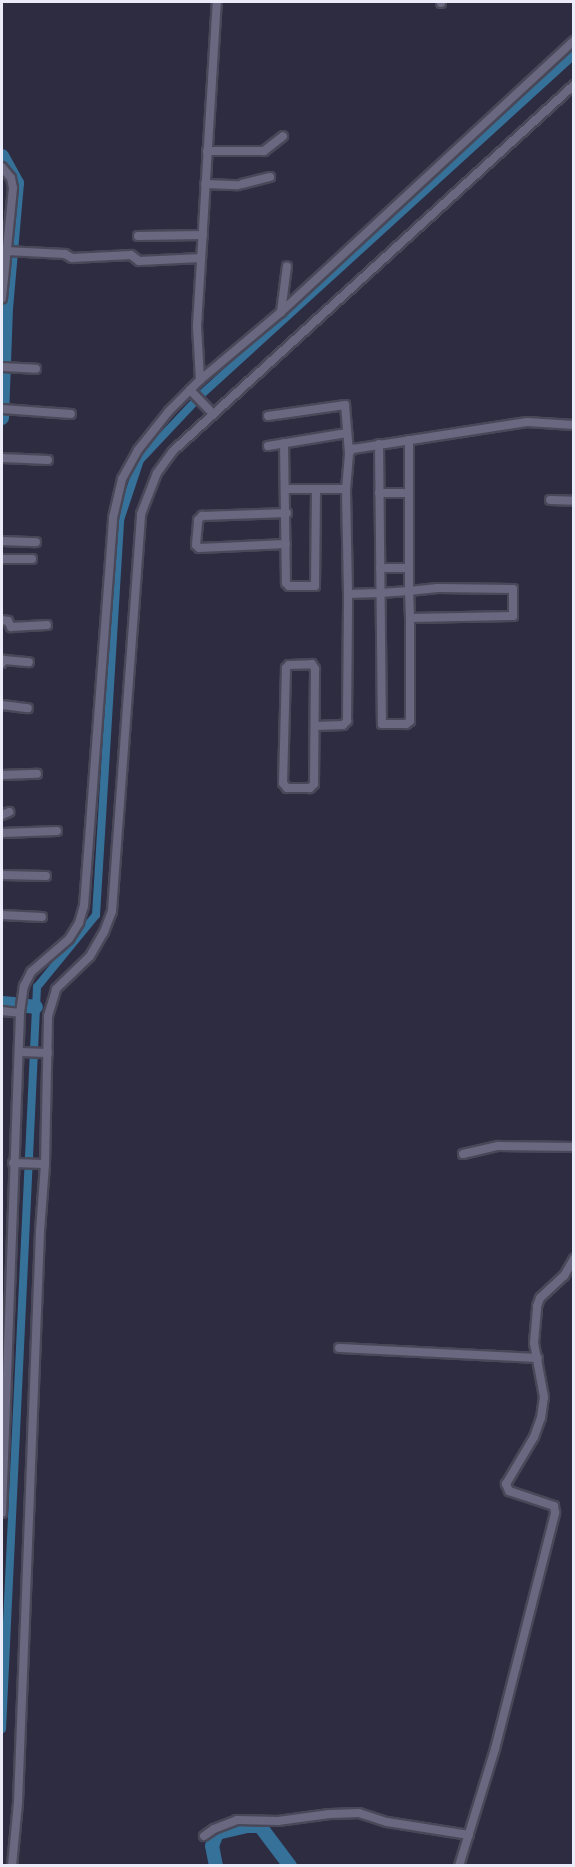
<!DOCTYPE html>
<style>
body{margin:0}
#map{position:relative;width:575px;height:1867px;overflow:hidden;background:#2e2c41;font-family:Montserrat,sans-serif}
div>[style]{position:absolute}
.canal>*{height:8px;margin:-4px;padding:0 4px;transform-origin:4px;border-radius:4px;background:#36719a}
.river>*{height:14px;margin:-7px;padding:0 7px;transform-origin:7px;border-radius:7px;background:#36719a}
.roads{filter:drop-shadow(2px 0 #494859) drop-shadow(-2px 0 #494859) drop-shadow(0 2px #494859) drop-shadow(0 -2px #494859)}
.minor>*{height:8px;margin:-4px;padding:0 4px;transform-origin:4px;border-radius:4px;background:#6a6880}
span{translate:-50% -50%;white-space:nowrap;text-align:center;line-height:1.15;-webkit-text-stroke:6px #17161f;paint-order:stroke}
.frame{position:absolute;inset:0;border:3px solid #ebebf9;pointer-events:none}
</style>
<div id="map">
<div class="canal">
<i style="left:2px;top:1729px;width:743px;rotate:-87.3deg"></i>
<i style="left:37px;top:987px;width:93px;rotate:-50.7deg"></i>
<i style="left:96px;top:915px;width:396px;rotate:-86.5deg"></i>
<i style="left:120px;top:520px;width:63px;rotate:-71.6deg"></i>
<i style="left:140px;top:460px;width:91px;rotate:-46.8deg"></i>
<i style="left:202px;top:394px;width:503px;rotate:-42.34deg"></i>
</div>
<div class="river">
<i style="left:2px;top:156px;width:31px;rotate:61deg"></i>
<i style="left:17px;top:183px;width:125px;rotate:95deg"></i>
<i style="left:6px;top:308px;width:110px;rotate:92.1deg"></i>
<i style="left:2px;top:1003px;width:12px;rotate:5deg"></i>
<i style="left:28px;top:1006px;width:8px;rotate:7deg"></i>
<i style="left:216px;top:1866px;width:20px;rotate:-101deg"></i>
<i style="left:212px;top:1846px;width:14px;rotate:-69deg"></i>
<i style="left:217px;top:1833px;width:31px;rotate:-13deg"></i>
<i style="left:247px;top:1826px;width:13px"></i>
<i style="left:260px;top:1826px;width:50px;rotate:53.1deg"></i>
</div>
<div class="roads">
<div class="minor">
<i style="left:441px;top:2px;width:1px;rotate:90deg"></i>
<i style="left:207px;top:151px;width:57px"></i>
<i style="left:264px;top:151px;width:24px;rotate:-38deg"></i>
<i style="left:2px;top:167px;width:14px;rotate:51deg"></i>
<i style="left:11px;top:178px;width:10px;rotate:79deg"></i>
<i style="left:13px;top:188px;width:111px;rotate:95.7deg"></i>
<i style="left:205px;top:184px;width:33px;rotate:2deg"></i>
<i style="left:242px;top:184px;width:29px;rotate:-14deg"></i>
<i style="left:138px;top:236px;width:65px;rotate:-0.9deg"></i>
<i style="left:6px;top:251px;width:59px;rotate:2.9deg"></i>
<i style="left:65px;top:254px;width:8px;rotate:30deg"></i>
<i style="left:72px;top:258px;width:59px;rotate:-2.9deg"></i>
<i style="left:131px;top:255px;width:10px;rotate:37deg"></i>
<i style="left:139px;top:261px;width:62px;rotate:-2.8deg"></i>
<i style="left:281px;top:312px;width:46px;rotate:-82.6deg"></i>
<i style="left:2px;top:367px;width:34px;rotate:3deg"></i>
<i style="left:200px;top:380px;width:54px;rotate:-93.2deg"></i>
<i style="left:197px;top:326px;width:325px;rotate:-86.5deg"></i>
<i style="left:190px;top:390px;width:32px;rotate:46deg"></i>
<i style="left:2px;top:409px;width:69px;rotate:4.1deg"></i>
<i style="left:268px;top:416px;width:78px;rotate:-8.1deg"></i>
<i style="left:345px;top:405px;width:48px;rotate:85.2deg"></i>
<i style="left:284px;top:443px;width:140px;rotate:89.2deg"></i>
<i style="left:286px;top:583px;width:4px;rotate:45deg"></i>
<i style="left:289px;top:586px;width:26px"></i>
<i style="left:315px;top:586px;width:97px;rotate:-89.4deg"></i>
<i style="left:379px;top:444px;width:280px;rotate:89.4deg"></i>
<i style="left:382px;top:724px;width:24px"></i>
<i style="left:406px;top:724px;width:5px;rotate:-37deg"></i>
<i style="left:410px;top:721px;width:103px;rotate:-90deg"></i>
<i style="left:268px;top:446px;width:80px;rotate:-9.3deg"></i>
<i style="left:2px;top:458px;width:46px;rotate:2.5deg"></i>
<i style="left:287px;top:489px;width:59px"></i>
<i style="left:379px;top:493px;width:30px"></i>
<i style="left:550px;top:500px;width:24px;rotate:2deg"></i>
<i style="left:2px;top:541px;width:34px;rotate:2deg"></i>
<i style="left:286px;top:544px;width:87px;rotate:177.4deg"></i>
<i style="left:199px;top:548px;width:4px;rotate:-135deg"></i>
<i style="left:196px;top:545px;width:25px;rotate:-85deg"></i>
<i style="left:198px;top:520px;width:6px;rotate:-45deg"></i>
<i style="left:202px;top:516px;width:85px;rotate:-2deg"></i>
<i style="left:2px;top:559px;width:30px"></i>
<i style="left:380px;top:568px;width:29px"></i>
<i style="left:348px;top:594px;width:105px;rotate:-91.1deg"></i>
<i style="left:346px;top:489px;width:36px;rotate:-85deg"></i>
<i style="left:349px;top:453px;width:6px;rotate:-45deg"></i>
<i style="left:353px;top:449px;width:176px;rotate:-8.8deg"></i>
<i style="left:527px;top:422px;width:47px;rotate:3.7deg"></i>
<i style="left:2px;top:620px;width:6px;rotate:9deg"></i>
<i style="left:8px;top:621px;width:7px;rotate:63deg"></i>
<i style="left:11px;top:627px;width:36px;rotate:-3deg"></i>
<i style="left:2px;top:663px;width:4px;rotate:-56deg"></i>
<i style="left:4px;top:660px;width:25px;rotate:5deg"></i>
<i style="left:312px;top:664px;width:6px;rotate:59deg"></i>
<i style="left:315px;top:669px;width:115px;rotate:90.5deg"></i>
<i style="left:314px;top:784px;width:6px;rotate:135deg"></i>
<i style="left:310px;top:788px;width:23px;rotate:180deg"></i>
<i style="left:287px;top:788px;width:6px;rotate:-129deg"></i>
<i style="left:283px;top:783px;width:115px;rotate:-88.5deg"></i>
<i style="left:286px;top:668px;width:4px;rotate:-45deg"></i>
<i style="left:289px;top:665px;width:23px;rotate:-2deg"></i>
<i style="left:2px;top:705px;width:26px;rotate:7deg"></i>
<i style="left:315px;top:726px;width:28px;rotate:-2deg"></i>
<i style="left:343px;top:725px;width:6px;rotate:-45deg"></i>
<i style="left:347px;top:721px;width:127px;rotate:-89.5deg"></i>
<i style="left:348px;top:594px;width:32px;rotate:-2deg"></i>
<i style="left:380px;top:593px;width:29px;rotate:-4deg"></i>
<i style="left:409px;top:591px;width:29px;rotate:-6deg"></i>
<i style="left:438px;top:588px;width:75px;rotate:0.8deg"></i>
<i style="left:513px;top:589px;width:27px;rotate:90deg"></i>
<i style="left:513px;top:616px;width:103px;rotate:178.9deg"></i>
<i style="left:410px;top:618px;width:27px;rotate:-92deg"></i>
<i style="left:409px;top:591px;width:151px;rotate:-90deg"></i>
<i style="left:2px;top:775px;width:35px;rotate:-2deg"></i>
<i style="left:2px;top:815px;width:8px;rotate:-23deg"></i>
<i style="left:2px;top:833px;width:55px;rotate:-2.1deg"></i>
<i style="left:2px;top:875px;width:44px;rotate:1.3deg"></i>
<i style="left:2px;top:915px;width:40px;rotate:2.9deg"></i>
<i style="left:2px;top:1011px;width:18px;rotate:6deg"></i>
<i style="left:19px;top:1052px;width:29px;rotate:2deg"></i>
<i style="left:463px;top:1154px;width:36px;rotate:-13deg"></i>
<i style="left:498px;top:1146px;width:76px;rotate:0.8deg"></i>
<i style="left:13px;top:1163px;width:32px;rotate:2deg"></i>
<i style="left:339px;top:1348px;width:199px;rotate:2.9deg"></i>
<i style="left:2px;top:1513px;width:500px;rotate:-87.94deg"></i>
<i style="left:20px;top:1013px;width:27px;rotate:-82deg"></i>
<i style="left:24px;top:986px;width:16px;rotate:-63deg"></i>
<i style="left:31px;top:972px;width:50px;rotate:-41deg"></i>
<i style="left:69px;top:939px;width:19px;rotate:-58deg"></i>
<i style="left:79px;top:923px;width:18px;rotate:-74deg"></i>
<i style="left:84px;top:906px;width:389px;rotate:-85.7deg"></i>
<i style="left:113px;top:518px;width:40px;rotate:-77deg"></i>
<i style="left:122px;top:479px;width:33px;rotate:-61deg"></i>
<i style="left:138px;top:450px;width:50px;rotate:-51.5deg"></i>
<i style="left:169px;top:411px;width:44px;rotate:-45deg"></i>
<i style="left:200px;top:380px;width:106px;rotate:-40deg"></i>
<i style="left:281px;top:312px;width:399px;rotate:-42.8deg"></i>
<i style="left:204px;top:1836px;width:12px;rotate:-35deg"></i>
<i style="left:214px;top:1829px;width:25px;rotate:-21deg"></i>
<i style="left:237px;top:1820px;width:41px;rotate:1.4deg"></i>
<i style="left:278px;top:1821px;width:52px;rotate:-7.7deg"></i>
<i style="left:330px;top:1814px;width:29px;rotate:-2deg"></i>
<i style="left:359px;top:1813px;width:29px;rotate:18deg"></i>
<i style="left:387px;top:1822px;width:83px;rotate:9deg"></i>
<i style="left:12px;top:1866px;width:64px;rotate:-84.6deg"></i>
<i style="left:18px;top:1802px;width:571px;rotate:-87.79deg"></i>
<i style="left:40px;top:1231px;width:67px;rotate:-85.7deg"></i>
<i style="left:45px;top:1164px;width:148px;rotate:-88.8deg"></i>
<i style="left:48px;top:1016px;width:28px;rotate:-73deg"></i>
<i style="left:56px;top:989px;width:47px;rotate:-44.1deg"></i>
<i style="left:90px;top:956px;width:28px;rotate:-60deg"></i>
<i style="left:104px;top:932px;width:22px;rotate:-69deg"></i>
<i style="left:112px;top:911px;width:398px;rotate:-85.8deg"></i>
<i style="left:141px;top:514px;width:44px;rotate:-68.7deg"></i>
<i style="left:157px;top:473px;width:27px;rotate:-54deg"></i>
<i style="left:173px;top:451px;width:543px;rotate:-42.39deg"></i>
<i style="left:459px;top:1866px;width:122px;rotate:-72.9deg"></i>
<i style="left:495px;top:1749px;width:244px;rotate:-75.7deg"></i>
<i style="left:555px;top:1513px;width:7px;rotate:-98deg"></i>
<i style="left:554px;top:1506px;width:47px;rotate:-161.6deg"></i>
<i style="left:509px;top:1491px;width:8px;rotate:-113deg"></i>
<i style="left:506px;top:1484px;width:55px;rotate:-59.2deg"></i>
<i style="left:534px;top:1437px;width:20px;rotate:-70deg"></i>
<i style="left:541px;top:1418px;width:21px;rotate:-82deg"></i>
<i style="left:544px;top:1397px;width:55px;rotate:-100.5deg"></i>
<i style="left:534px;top:1343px;width:37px;rotate:-85deg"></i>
<i style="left:537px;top:1306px;width:9px;rotate:-69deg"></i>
<i style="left:540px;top:1298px;width:33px;rotate:-43deg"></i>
<i style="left:564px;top:1276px;width:20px;rotate:-60deg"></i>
</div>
</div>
<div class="frame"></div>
</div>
